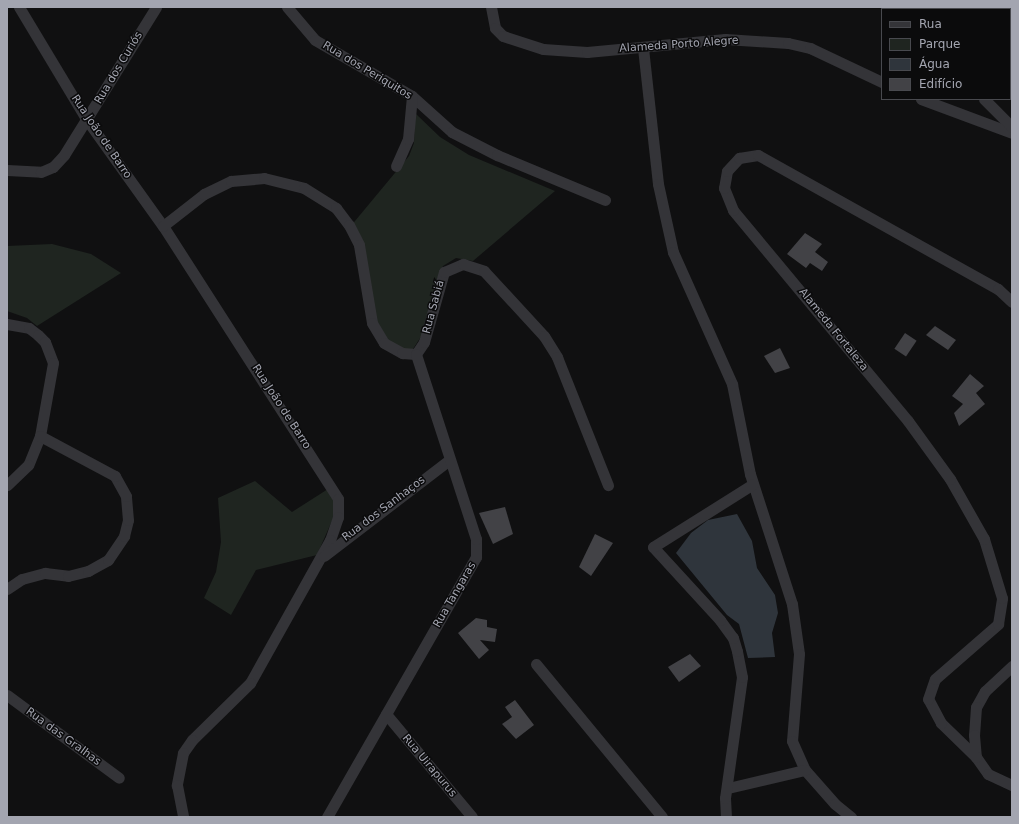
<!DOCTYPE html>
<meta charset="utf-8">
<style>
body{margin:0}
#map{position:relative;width:1019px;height:824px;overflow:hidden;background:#101011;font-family:"DejaVu Sans",sans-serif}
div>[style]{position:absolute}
.green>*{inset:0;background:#1f2520}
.water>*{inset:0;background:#2f353c}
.building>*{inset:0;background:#424246;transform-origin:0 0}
.street>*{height:11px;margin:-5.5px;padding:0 5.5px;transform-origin:5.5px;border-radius:5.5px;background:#343438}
span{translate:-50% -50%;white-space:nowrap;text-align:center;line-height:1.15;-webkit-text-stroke:3px #0b0b0c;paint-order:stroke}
.street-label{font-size:11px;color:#a3a5b0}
.frame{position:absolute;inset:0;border:8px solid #a3a5b0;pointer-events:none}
.legend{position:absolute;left:881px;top:8px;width:130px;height:92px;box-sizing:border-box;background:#0b0b0c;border:1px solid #48494e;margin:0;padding:5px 7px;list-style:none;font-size:12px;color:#a3a5b0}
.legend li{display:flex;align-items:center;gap:8px;height:20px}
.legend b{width:20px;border:1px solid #48494e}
</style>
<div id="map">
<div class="green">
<i style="clip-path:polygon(415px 113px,440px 137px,469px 155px,555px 191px,473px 261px,456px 258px,443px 266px,436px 281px,426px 329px,411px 352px,386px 341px,375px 322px,350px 227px,409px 156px,414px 143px)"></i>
<i style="clip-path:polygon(52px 244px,91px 254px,121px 273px,37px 326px,27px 318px,7px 311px,7px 246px)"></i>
<i style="clip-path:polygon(255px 481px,292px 512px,328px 489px,334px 500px,334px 516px,317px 555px,256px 570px,231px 615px,204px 598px,216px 572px,221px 542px,218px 498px)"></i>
</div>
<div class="water">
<i style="clip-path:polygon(737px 514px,752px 541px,757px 568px,775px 595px,778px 613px,772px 633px,775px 657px,748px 658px,739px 624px,727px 615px,676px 553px,691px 533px,708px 520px)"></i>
</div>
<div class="building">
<i style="clip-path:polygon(805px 233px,822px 244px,815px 252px,828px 262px,822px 271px,810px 263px,806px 268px,787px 254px)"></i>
<i style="clip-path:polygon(935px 326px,956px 340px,948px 350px,926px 335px)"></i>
<i style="left:905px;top:333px;width:14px;height:19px;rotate:34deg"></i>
<i style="clip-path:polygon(780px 348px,790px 368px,775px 373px,764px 356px)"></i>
<i style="clip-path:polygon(970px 374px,984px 386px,976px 393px,985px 404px,959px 426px,954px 413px,963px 404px,952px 396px)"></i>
<i style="clip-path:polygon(505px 507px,513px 534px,493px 544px,479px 513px)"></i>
<i style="clip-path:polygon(595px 534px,613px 543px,591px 576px,579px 567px)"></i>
<i style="clip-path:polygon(476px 618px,487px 620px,487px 627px,497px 629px,495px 642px,480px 640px,489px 650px,479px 659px,458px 633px)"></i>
<i style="clip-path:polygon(690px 654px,701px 666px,679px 682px,668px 667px)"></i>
<i style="clip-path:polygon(515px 700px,534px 725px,516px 739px,502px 724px,512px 717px,505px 707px)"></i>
</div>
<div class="street">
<i style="left:19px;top:7px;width:132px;rotate:59deg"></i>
<i style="left:87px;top:120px;width:130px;rotate:54.4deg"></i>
<i style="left:163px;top:226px;width:324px;rotate:57.3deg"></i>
<i style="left:338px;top:499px;width:18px;rotate:90deg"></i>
<i style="left:338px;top:517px;width:24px;rotate:109deg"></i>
<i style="left:330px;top:540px;width:164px;rotate:119.2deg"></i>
<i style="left:250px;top:683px;width:81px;rotate:135.5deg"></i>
<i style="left:192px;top:740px;width:16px;rotate:125deg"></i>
<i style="left:183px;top:753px;width:33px;rotate:101deg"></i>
<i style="left:177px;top:785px;width:33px;rotate:79deg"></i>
<i style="left:287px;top:7px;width:43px;rotate:49.7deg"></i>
<i style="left:315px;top:40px;width:112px;rotate:30deg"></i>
<i style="left:412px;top:96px;width:54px;rotate:42deg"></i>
<i style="left:452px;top:132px;width:51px;rotate:27.1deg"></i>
<i style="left:497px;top:155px;width:117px;rotate:22.6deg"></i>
<i style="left:491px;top:7px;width:21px;rotate:79deg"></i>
<i style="left:495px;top:28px;width:11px;rotate:45deg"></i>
<i style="left:503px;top:36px;width:42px;rotate:18deg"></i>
<i style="left:543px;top:49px;width:44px;rotate:3.9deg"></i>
<i style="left:587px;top:52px;width:139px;rotate:-5.4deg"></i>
<i style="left:725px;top:39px;width:63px;rotate:3.6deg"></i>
<i style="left:788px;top:43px;width:23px;rotate:13deg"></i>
<i style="left:810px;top:48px;width:80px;rotate:25.3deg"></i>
<i style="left:887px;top:7px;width:2px;rotate:63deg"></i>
<i style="left:643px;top:48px;width:137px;rotate:83.7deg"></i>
<i style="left:658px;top:184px;width:70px;rotate:77.6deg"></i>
<i style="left:673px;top:252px;width:145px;rotate:65.9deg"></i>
<i style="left:732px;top:384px;width:92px;rotate:78.7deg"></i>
<i style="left:750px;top:474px;width:137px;rotate:72.1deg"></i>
<i style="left:792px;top:604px;width:50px;rotate:82deg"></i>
<i style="left:799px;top:654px;width:87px;rotate:94.6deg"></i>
<i style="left:792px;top:741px;width:32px;rotate:66deg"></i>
<i style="left:805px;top:770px;width:45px;rotate:48.6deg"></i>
<i style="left:835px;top:804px;width:21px;rotate:39deg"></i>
<i style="left:921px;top:99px;width:97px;rotate:20.5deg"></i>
<i style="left:984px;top:99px;width:40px;rotate:45deg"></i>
<i style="left:396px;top:166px;width:30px;rotate:-66deg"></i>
<i style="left:408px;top:139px;width:43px;rotate:-84.7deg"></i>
<i style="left:7px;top:170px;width:34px;rotate:3deg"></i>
<i style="left:41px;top:172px;width:13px;rotate:-23deg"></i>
<i style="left:53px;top:167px;width:16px;rotate:-47deg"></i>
<i style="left:64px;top:155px;width:174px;rotate:-58.1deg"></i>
<i style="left:163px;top:226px;width:52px;rotate:-38deg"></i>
<i style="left:204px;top:194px;width:30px;rotate:-26deg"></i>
<i style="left:231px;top:181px;width:33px;rotate:-5deg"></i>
<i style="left:264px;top:178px;width:41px;rotate:14deg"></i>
<i style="left:304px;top:188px;width:38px;rotate:32deg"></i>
<i style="left:336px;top:208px;width:21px;rotate:53deg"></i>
<i style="left:349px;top:225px;width:22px;rotate:63deg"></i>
<i style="left:359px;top:245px;width:79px;rotate:80.5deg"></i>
<i style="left:372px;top:323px;width:23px;rotate:59deg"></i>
<i style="left:384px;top:343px;width:21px;rotate:29deg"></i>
<i style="left:402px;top:353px;width:14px;rotate:4deg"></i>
<i style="left:416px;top:354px;width:14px;rotate:-56deg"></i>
<i style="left:424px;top:342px;width:73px;rotate:-74.1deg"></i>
<i style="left:444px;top:272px;width:21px;rotate:-23deg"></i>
<i style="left:463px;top:264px;width:22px;rotate:18deg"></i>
<i style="left:484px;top:271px;width:88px;rotate:47.3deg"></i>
<i style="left:544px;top:336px;width:25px;rotate:58deg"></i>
<i style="left:557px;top:357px;width:138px;rotate:68.3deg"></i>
<i style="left:7px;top:324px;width:22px;rotate:10deg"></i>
<i style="left:29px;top:328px;width:11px;rotate:38deg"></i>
<i style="left:38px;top:335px;width:10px;rotate:45deg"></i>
<i style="left:45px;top:342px;width:22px;rotate:69deg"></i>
<i style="left:53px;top:363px;width:74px;rotate:100.1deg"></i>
<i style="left:40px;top:436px;width:31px;rotate:112deg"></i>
<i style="left:28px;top:465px;width:29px;rotate:136deg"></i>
<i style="left:324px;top:556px;width:158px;rotate:-37.5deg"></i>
<i style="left:7px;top:589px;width:18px;rotate:-34deg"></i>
<i style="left:22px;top:579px;width:24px;rotate:-15deg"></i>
<i style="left:45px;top:573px;width:23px;rotate:7deg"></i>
<i style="left:68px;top:576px;width:21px;rotate:-14deg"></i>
<i style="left:88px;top:571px;width:23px;rotate:-29deg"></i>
<i style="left:108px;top:560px;width:29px;rotate:-56deg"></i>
<i style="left:124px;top:536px;width:16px;rotate:-76deg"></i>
<i style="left:128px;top:520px;width:24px;rotate:-95deg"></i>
<i style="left:126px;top:496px;width:23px;rotate:-119deg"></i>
<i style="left:115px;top:476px;width:85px;rotate:-151.9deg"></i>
<i style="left:536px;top:664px;width:198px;rotate:50.5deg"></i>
<i style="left:1012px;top:666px;width:37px;rotate:137deg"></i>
<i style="left:985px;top:691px;width:18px;rotate:119deg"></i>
<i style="left:976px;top:707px;width:28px;rotate:94deg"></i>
<i style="left:974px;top:735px;width:22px;rotate:85deg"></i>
<i style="left:976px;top:757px;width:21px;rotate:55deg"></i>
<i style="left:988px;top:774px;width:26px;rotate:25deg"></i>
<i style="left:7px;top:695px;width:139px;rotate:36.5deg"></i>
<i style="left:386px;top:714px;width:134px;rotate:50.1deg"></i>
<i style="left:976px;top:757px;width:49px;rotate:-135.8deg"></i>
<i style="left:941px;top:723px;width:27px;rotate:-118deg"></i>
<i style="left:928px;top:699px;width:21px;rotate:-71deg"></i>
<i style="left:935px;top:679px;width:84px;rotate:-41.1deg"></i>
<i style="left:998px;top:624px;width:26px;rotate:-81deg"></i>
<i style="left:1002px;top:598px;width:62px;rotate:-107deg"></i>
<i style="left:984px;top:539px;width:69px;rotate:-119.5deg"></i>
<i style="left:950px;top:479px;width:72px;rotate:-125.9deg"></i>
<i style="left:908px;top:421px;width:274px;rotate:-129.7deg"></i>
<i style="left:733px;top:210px;width:24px;rotate:-112deg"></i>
<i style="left:724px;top:188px;width:17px;rotate:-80deg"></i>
<i style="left:727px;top:171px;width:18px;rotate:-47deg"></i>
<i style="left:739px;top:158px;width:19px;rotate:-9deg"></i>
<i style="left:758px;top:155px;width:275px;rotate:29.2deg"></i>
<i style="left:998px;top:289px;width:19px;rotate:43deg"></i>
<i style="left:728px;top:788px;width:79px;rotate:-13.2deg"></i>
<i style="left:327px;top:817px;width:300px;rotate:-60.2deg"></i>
<i style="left:476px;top:557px;width:18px;rotate:-90deg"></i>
<i style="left:476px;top:539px;width:194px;rotate:-108deg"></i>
<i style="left:726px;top:817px;width:19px;rotate:-93deg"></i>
<i style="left:725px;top:798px;width:122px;rotate:-82deg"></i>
<i style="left:742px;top:677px;width:26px;rotate:-101deg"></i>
<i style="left:737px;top:651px;width:14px;rotate:-107deg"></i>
<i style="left:733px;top:638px;width:22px;rotate:-126deg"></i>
<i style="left:720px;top:620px;width:99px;rotate:-132.5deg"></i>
<i style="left:653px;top:547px;width:118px;rotate:-32.2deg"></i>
</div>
<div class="street-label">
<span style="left:679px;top:45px;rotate:-4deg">Alameda Porto Alegre</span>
<span style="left:119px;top:68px;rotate:-59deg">Rua dos Curiós</span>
<span style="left:367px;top:71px;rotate:31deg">Rua dos Periquitos</span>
<span style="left:101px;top:137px;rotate:56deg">Rua João de Barro</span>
<span style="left:434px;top:307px;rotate:-75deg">Rua Sabiá</span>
<span style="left:833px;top:330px;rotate:51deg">Alameda Fortaleza</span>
<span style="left:281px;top:407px;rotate:57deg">Rua João de Barro</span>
<span style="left:384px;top:509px;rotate:-37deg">Rua dos Sanhaços</span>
<span style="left:455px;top:595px;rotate:-60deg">Rua Tangaras</span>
<span style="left:63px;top:737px;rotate:36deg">Rua das Gralhas</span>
<span style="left:429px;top:766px;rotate:50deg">Rua Uirapurus</span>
</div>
<div class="frame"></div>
<ul class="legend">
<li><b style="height:5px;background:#343438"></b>Rua</li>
<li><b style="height:11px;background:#1f2520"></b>Parque</li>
<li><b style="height:11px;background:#2f353c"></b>Água</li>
<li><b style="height:11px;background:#424246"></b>Edifício</li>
</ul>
</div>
